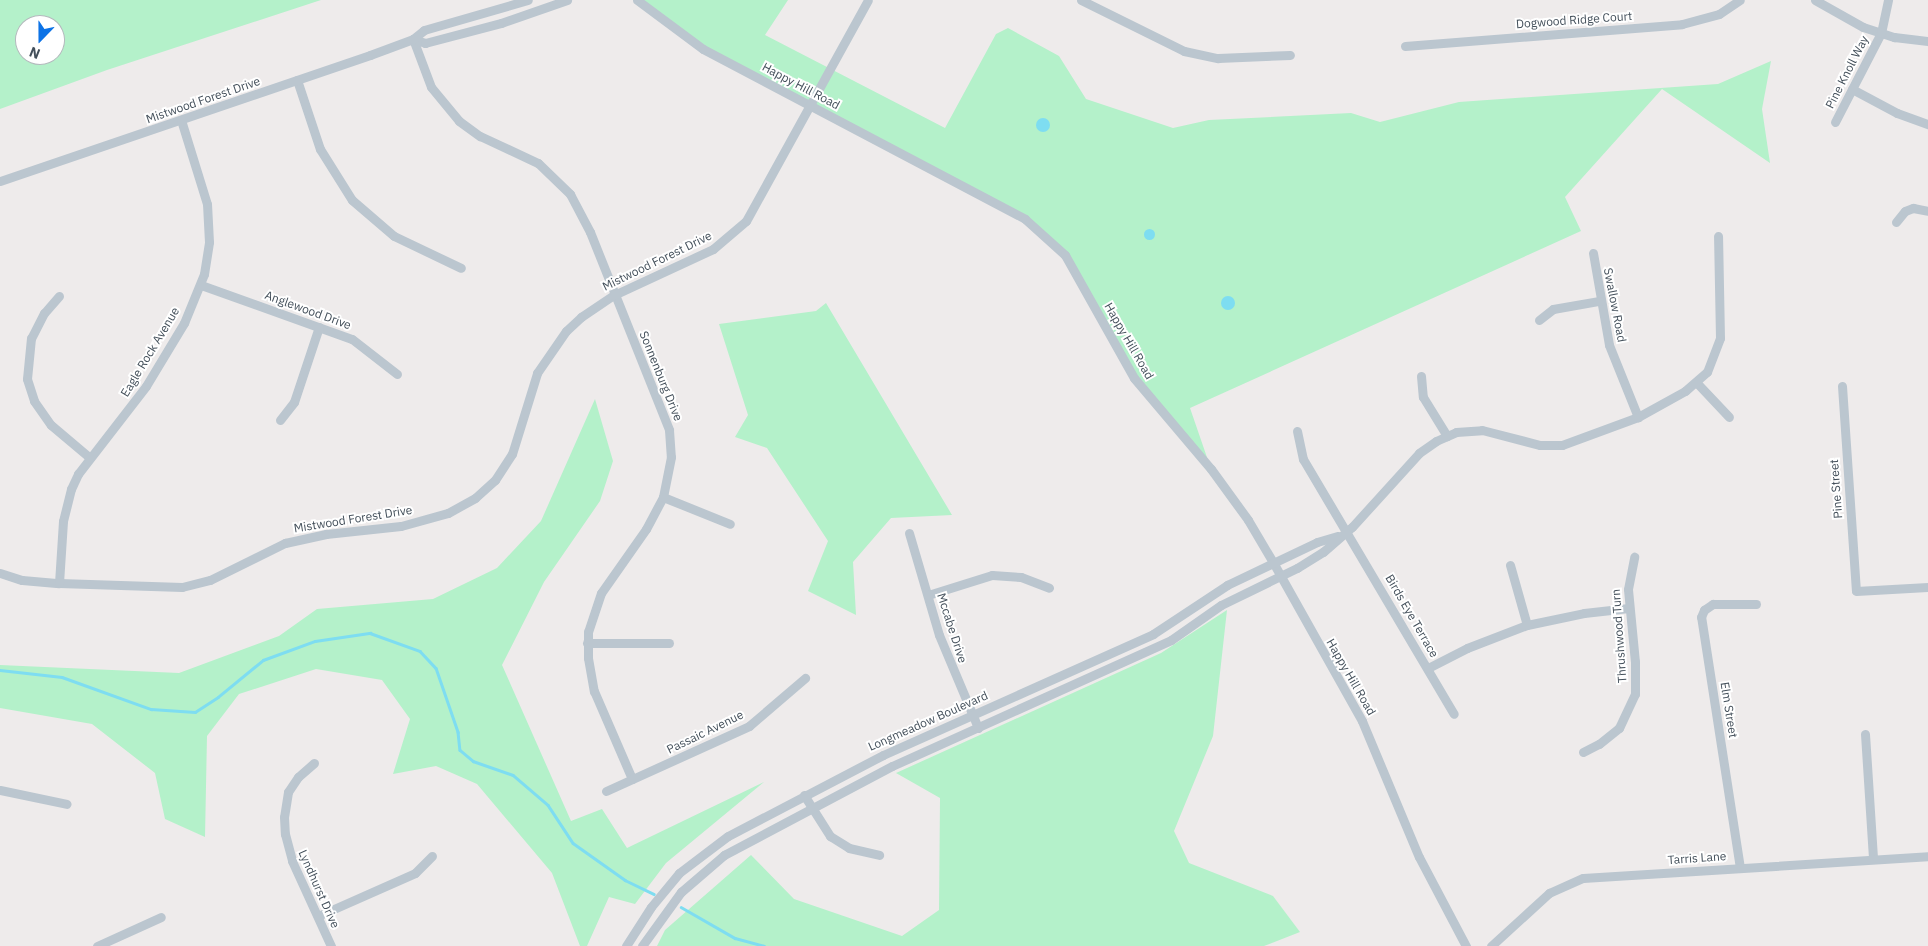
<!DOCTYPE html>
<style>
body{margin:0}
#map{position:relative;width:1928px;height:946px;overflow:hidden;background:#eeebeb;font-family:"IBM Plex Sans",sans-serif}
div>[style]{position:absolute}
.green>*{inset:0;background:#b4f1ca}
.water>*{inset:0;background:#7eddf1}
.round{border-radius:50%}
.stream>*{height:2.5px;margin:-1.25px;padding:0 1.25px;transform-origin:1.25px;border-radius:1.25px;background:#7eddf1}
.minor>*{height:9px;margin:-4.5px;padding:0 4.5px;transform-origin:4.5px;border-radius:4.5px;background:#bbc6cf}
span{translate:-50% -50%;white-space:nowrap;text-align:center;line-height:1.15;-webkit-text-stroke:4px #fff;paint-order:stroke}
.street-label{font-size:12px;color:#434f5a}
.north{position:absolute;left:15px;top:15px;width:50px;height:50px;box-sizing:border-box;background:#fff;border:1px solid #b4b9bd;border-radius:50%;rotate:202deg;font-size:14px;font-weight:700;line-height:20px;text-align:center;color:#434f5a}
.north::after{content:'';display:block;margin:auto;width:18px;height:22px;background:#0d73e6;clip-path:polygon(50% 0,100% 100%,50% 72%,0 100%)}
</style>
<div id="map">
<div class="green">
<i style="clip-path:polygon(evenodd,0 0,321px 0,107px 70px,0 109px,0 0,25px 25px,55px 25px,55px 55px,25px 55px,25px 25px)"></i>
<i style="clip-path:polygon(637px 0,788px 0,765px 35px,945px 128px,996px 34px,1008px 28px,1059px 56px,1086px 99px,1173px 128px,1209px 120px,1351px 113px,1380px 122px,1459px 102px,1718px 84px,1771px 61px,1762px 109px,1770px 163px,1662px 89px,1565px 197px,1581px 231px,1190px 408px,1211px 469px,1153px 404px,1071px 264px,1040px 230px,735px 66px)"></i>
<i style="clip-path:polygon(826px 303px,952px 515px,891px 518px,853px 562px,856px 615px,808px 591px,828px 541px,767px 448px,735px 437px,748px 415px,719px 324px,816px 311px)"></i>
<i style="clip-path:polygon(595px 399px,613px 461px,600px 501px,544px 582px,502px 665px,571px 821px,602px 809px,627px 848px,764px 782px,666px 863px,635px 904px,609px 897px,587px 946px,580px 946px,552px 873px,477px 784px,436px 766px,393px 774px,410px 719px,382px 680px,316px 669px,239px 694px,207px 736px,205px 837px,165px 819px,155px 773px,92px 724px,0 708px,0 665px,179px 673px,279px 636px,317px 609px,433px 599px,497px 568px,541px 521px)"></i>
<i style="clip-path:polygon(1227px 610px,1213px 736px,1174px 831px,1189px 863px,1273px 896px,1300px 932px,1264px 946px,657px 946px,665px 930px,751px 855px,794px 899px,902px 936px,939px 910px,940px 798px,896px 773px,1161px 653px)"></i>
</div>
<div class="water">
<i class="round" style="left:1036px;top:118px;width:14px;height:14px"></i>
<i class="round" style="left:1143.5px;top:228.5px;width:11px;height:11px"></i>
<i class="round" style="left:1221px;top:296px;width:14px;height:14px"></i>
</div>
<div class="stream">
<i style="left:0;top:670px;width:62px;rotate:6.4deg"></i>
<i style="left:62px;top:677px;width:95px;rotate:19.8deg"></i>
<i style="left:151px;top:709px;width:44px;rotate:3.9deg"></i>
<i style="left:195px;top:712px;width:27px;rotate:-33deg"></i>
<i style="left:218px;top:697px;width:58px;rotate:-39.4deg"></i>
<i style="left:263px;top:660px;width:55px;rotate:-20.1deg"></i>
<i style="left:315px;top:641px;width:56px;rotate:-8.3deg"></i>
<i style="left:370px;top:633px;width:53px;rotate:19.8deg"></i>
<i style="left:420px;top:651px;width:23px;rotate:47deg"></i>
<i style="left:436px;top:668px;width:68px;rotate:71deg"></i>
<i style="left:458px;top:732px;width:18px;rotate:84deg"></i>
<i style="left:460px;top:750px;width:17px;rotate:40deg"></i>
<i style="left:473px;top:761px;width:42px;rotate:19.3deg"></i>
<i style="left:513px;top:775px;width:46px;rotate:40.6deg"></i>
<i style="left:548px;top:805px;width:45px;rotate:56.7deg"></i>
<i style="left:573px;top:843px;width:64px;rotate:35.4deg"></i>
<i style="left:625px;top:880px;width:32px;rotate:26deg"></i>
<i style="left:681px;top:907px;width:62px;rotate:29.9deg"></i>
<i style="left:735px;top:938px;width:30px;rotate:15deg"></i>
</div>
<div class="minor">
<i style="left:637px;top:0;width:82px;rotate:36.6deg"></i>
<i style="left:703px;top:49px;width:364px;rotate:27.8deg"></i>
<i style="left:1025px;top:219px;width:54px;rotate:42deg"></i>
<i style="left:1065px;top:255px;width:141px;rotate:60.7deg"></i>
<i style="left:1134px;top:378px;width:119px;rotate:49.8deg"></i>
<i style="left:1211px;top:469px;width:63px;rotate:54deg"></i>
<i style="left:1248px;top:520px;width:51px;rotate:59.4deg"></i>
<i style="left:1274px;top:564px;width:180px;rotate:60.7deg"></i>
<i style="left:1362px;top:721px;width:147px;rotate:67.3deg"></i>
<i style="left:1419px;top:857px;width:101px;rotate:62.2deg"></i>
<i style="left:1081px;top:0;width:115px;rotate:26.3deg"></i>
<i style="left:1184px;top:51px;width:35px;rotate:12deg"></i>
<i style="left:1218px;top:58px;width:72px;rotate:-2.4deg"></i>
<i style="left:1815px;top:0;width:55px;rotate:29.4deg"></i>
<i style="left:1863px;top:27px;width:33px;rotate:18deg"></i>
<i style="left:1894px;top:37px;width:34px;rotate:7deg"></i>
<i style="left:413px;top:39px;width:51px;rotate:69.4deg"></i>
<i style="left:431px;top:87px;width:44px;rotate:50.5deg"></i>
<i style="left:459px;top:121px;width:26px;rotate:36deg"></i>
<i style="left:480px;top:136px;width:64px;rotate:25deg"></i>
<i style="left:538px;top:163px;width:45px;rotate:44.1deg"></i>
<i style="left:570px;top:194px;width:43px;rotate:62.2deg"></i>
<i style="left:590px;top:232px;width:213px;rotate:68.2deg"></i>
<i style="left:669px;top:430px;width:27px;rotate:86deg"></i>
<i style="left:671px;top:457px;width:41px;rotate:101.3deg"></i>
<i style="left:663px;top:497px;width:36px;rotate:118deg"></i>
<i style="left:646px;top:529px;width:78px;rotate:125.1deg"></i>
<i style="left:601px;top:593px;width:41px;rotate:108.4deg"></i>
<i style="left:588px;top:632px;width:26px;rotate:90deg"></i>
<i style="left:588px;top:658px;width:34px;rotate:80deg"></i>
<i style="left:594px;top:691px;width:96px;rotate:66.6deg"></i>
<i style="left:413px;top:39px;width:13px;rotate:18deg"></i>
<i style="left:425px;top:43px;width:79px;rotate:-14.7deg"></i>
<i style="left:501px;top:23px;width:70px;rotate:-19.2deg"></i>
<i style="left:1405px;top:46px;width:278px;rotate:-4.5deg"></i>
<i style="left:1682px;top:24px;width:38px;rotate:-15deg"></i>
<i style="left:1719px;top:14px;width:25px;rotate:-34deg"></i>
<i style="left:297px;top:80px;width:73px;rotate:71.6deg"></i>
<i style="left:320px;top:149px;width:60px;rotate:57.9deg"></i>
<i style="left:352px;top:200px;width:55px;rotate:40.6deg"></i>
<i style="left:394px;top:236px;width:74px;rotate:25.5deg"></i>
<i style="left:1852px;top:89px;width:51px;rotate:28.1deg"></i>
<i style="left:1897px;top:113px;width:33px;rotate:20deg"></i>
<i style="left:1835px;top:122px;width:100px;rotate:-62.7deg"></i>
<i style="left:1881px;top:33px;width:34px;rotate:-78deg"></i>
<i style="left:0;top:181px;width:391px;rotate:-18.8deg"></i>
<i style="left:370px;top:55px;width:46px;rotate:-20.4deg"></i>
<i style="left:413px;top:39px;width:14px;rotate:-39deg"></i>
<i style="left:424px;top:30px;width:108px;rotate:-16.1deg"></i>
<i style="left:1896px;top:222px;width:14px;rotate:-51deg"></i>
<i style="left:1905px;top:211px;width:9px;rotate:-21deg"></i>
<i style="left:1913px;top:208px;width:15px;rotate:11deg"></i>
<i style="left:1593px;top:253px;width:93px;rotate:80.1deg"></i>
<i style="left:1609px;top:345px;width:78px;rotate:68.1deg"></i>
<i style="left:201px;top:285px;width:160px;rotate:19.7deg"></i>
<i style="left:352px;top:339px;width:57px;rotate:37.9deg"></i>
<i style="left:59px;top:296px;width:23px;rotate:131deg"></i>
<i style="left:44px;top:313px;width:28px;rotate:117deg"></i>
<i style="left:31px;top:338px;width:41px;rotate:95.6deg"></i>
<i style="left:27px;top:379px;width:23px;rotate:72deg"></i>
<i style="left:34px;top:401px;width:29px;rotate:55deg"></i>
<i style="left:51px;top:425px;width:51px;rotate:40.2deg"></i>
<i style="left:1539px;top:320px;width:18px;rotate:-38deg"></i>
<i style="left:1553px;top:309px;width:47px;rotate:-9.9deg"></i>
<i style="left:1421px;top:376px;width:21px;rotate:85deg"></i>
<i style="left:1423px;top:397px;width:46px;rotate:58.4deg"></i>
<i style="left:1696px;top:382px;width:48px;rotate:46.7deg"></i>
<i style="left:1842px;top:386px;width:205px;rotate:86.1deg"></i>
<i style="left:1856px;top:591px;width:72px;rotate:-3.2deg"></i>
<i style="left:280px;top:420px;width:23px;rotate:-52deg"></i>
<i style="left:294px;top:402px;width:79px;rotate:-71.6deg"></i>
<i style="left:1297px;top:431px;width:29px;rotate:78deg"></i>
<i style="left:1303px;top:459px;width:296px;rotate:59.4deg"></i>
<i style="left:663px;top:497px;width:72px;rotate:21.9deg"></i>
<i style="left:909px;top:533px;width:106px;rotate:73.6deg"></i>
<i style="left:939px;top:635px;width:101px;rotate:67.2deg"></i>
<i style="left:1510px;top:565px;width:62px;rotate:74.2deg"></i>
<i style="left:0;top:573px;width:23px;rotate:18deg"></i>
<i style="left:22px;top:580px;width:37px;rotate:5deg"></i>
<i style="left:59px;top:583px;width:123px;rotate:1.9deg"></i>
<i style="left:182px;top:587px;width:29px;rotate:-14deg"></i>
<i style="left:210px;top:580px;width:84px;rotate:-26.3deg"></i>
<i style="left:285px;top:543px;width:42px;rotate:-12.4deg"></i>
<i style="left:326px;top:534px;width:75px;rotate:-6.1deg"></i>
<i style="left:401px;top:526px;width:49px;rotate:-15.5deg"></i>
<i style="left:448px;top:513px;width:31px;rotate:-29deg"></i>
<i style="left:475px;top:498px;width:27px;rotate:-42deg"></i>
<i style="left:495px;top:480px;width:31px;rotate:-57deg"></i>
<i style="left:512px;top:454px;width:85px;rotate:-72.8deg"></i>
<i style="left:537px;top:373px;width:51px;rotate:-55.4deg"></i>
<i style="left:566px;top:331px;width:21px;rotate:-43deg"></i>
<i style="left:581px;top:317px;width:40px;rotate:-34deg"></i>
<i style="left:614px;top:295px;width:109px;rotate:-24.9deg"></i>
<i style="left:713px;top:249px;width:43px;rotate:-40.3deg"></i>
<i style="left:746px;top:221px;width:252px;rotate:-61.1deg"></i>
<i style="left:59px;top:583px;width:62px;rotate:-86.3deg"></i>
<i style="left:63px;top:521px;width:33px;rotate:-76deg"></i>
<i style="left:71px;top:489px;width:17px;rotate:-65deg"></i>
<i style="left:78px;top:474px;width:111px;rotate:-52.3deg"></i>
<i style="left:146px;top:386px;width:74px;rotate:-58.9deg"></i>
<i style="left:184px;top:323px;width:53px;rotate:-67.8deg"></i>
<i style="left:204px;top:274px;width:32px;rotate:-81deg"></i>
<i style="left:209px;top:242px;width:38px;rotate:-93deg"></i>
<i style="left:207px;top:204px;width:88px;rotate:-107.2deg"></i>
<i style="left:928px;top:595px;width:67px;rotate:-17.4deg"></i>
<i style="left:992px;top:575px;width:29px;rotate:4deg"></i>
<i style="left:1021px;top:577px;width:30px;rotate:21deg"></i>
<i style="left:587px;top:643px;width:82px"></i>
<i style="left:1428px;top:668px;width:44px;rotate:-27.1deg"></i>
<i style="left:1467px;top:648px;width:64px;rotate:-21deg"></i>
<i style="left:1527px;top:625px;width:58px;rotate:-11.9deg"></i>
<i style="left:1584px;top:613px;width:45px;rotate:-6.3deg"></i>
<i style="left:1865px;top:734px;width:125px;rotate:86.3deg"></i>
<i style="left:1583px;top:752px;width:18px;rotate:-27deg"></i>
<i style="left:1599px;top:744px;width:26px;rotate:-39deg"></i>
<i style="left:1619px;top:728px;width:38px;rotate:-65deg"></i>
<i style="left:1635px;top:694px;width:32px;rotate:-90deg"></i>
<i style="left:1635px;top:662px;width:73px;rotate:-95.5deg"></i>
<i style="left:1628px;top:589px;width:33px;rotate:-79deg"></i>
<i style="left:314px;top:763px;width:21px;rotate:139deg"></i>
<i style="left:298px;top:777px;width:18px;rotate:124deg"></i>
<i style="left:288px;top:792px;width:25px;rotate:99deg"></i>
<i style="left:284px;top:817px;width:17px;rotate:87deg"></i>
<i style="left:285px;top:834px;width:28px;rotate:75deg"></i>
<i style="left:292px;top:861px;width:94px;rotate:65.4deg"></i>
<i style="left:0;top:790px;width:68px;rotate:11.8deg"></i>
<i style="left:606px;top:791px;width:157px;rotate:-24.4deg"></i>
<i style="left:749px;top:726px;width:74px;rotate:-40.6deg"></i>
<i style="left:804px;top:795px;width:49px;rotate:57.6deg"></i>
<i style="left:830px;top:836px;width:22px;rotate:32deg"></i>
<i style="left:849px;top:848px;width:31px;rotate:13deg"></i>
<i style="left:1740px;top:868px;width:254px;rotate:-98.8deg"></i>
<i style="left:1701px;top:617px;width:8px;rotate:-67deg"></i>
<i style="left:1704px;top:610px;width:11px;rotate:-34deg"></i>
<i style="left:1713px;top:604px;width:43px"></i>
<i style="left:318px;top:916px;width:106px;rotate:-23.9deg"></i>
<i style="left:415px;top:873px;width:24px;rotate:-45deg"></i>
<i style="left:97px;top:946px;width:70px;rotate:-24.4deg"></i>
<i style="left:626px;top:946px;width:46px;rotate:-57.3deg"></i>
<i style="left:651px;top:907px;width:44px;rotate:-50.5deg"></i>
<i style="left:679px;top:873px;width:61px;rotate:-37.1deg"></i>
<i style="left:728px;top:836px;width:175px;rotate:-27.6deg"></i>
<i style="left:883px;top:755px;width:296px;rotate:-24.1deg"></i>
<i style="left:1153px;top:634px;width:89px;rotate:-33.5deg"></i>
<i style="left:1227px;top:585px;width:100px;rotate:-25.5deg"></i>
<i style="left:1317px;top:542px;width:22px;rotate:-16deg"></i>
<i style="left:642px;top:946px;width:67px;rotate:-54.2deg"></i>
<i style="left:681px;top:892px;width:57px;rotate:-40.7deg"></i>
<i style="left:724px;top:855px;width:190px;rotate:-27.9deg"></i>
<i style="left:892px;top:766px;width:306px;rotate:-24.3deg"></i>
<i style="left:1171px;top:640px;width:61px;rotate:-35deg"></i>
<i style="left:1221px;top:605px;width:85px;rotate:-26deg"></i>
<i style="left:1297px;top:568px;width:31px;rotate:-32deg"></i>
<i style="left:1323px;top:552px;width:38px;rotate:-41deg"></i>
<i style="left:1352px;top:527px;width:100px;rotate:-47.8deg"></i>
<i style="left:1419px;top:453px;width:21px;rotate:-35deg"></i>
<i style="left:1436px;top:441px;width:22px;rotate:-24deg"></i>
<i style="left:1456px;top:432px;width:26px;rotate:-4deg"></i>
<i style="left:1482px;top:430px;width:60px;rotate:14.5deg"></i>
<i style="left:1540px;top:445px;width:22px"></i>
<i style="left:1562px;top:445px;width:81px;rotate:-20.2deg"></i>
<i style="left:1638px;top:417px;width:54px;rotate:-29deg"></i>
<i style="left:1685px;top:391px;width:29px;rotate:-41deg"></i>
<i style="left:1707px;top:372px;width:36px;rotate:-69deg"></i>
<i style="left:1720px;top:338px;width:102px;rotate:-91.1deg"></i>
<i style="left:1491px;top:946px;width:79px;rotate:-42.4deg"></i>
<i style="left:1549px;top:893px;width:37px;rotate:-24deg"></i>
<i style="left:1583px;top:878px;width:346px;rotate:-3.6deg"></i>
</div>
<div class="street-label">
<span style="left:1574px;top:20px;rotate:-4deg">Dogwood Ridge Court</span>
<span style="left:1847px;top:72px;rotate:-63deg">Pine Knoll Way</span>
<span style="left:801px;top:86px;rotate:28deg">Happy Hill Road</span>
<span style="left:203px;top:100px;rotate:-19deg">Mistwood Forest Drive</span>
<span style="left:657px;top:261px;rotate:-26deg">Mistwood Forest Drive</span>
<span style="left:1615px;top:305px;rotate:79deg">Swallow Road</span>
<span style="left:308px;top:310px;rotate:20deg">Anglewood Drive</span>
<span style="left:1129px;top:341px;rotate:60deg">Happy Hill Road</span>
<span style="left:150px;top:352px;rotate:-59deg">Eagle Rock Avenue</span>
<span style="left:661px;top:376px;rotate:68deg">Sonnenburg Drive</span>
<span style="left:1836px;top:489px;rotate:-94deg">Pine Street</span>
<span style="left:353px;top:519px;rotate:-9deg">Mistwood Forest Drive</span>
<span style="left:1412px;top:616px;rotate:60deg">Birds Eye Terrace</span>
<span style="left:952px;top:628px;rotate:72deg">Mccabe Drive</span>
<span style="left:1619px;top:636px;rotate:-94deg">Thrushwood Turn</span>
<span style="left:1351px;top:677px;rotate:60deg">Happy Hill Road</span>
<span style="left:1729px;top:710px;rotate:81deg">Elm Street</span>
<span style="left:928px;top:721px;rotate:-24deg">Longmeadow Boulevard</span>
<span style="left:705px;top:732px;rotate:-26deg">Passaic Avenue</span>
<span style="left:1697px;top:858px;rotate:-4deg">Tarris Lane</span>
<span style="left:319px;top:889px;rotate:66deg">Lyndhurst Drive</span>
</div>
<div class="north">N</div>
</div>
